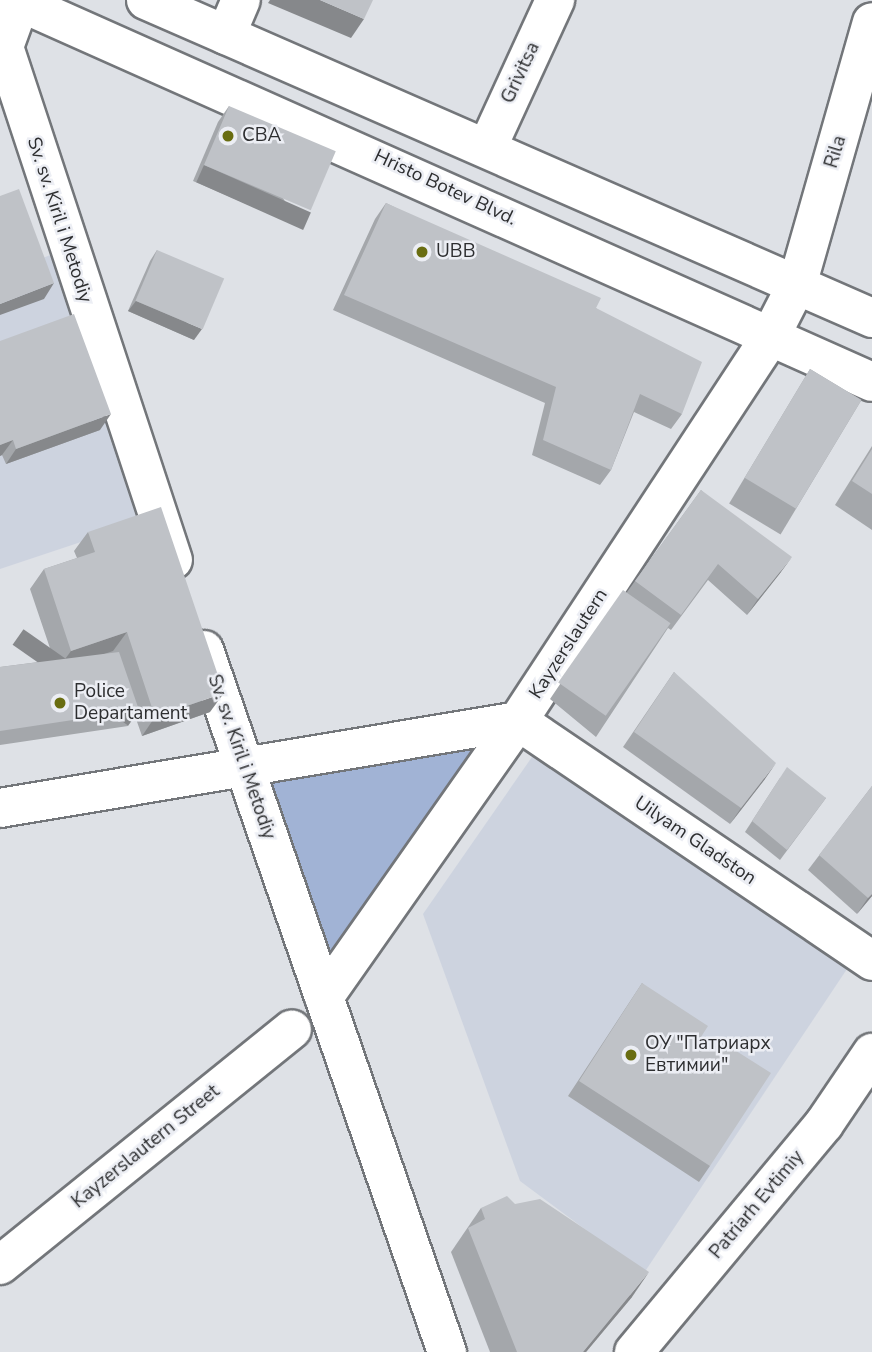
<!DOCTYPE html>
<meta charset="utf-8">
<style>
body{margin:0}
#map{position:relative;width:872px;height:1352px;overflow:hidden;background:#dee1e6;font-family:"Nunito Sans",sans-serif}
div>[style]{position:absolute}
.built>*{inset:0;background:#cdd3df}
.green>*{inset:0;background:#a1b3d5}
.roads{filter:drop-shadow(2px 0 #73767a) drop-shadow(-2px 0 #73767a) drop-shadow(0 2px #73767a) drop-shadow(0 -2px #73767a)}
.minor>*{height:38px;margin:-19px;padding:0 19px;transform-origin:19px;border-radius:19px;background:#fff}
.major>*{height:38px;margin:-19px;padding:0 19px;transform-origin:19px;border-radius:19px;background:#fff}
.wall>*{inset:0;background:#a4a7ab;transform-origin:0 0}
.shaded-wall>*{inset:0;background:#86888b;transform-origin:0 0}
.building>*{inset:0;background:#bfc2c7;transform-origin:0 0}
.dots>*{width:19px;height:19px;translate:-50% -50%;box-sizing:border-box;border:4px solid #eceef4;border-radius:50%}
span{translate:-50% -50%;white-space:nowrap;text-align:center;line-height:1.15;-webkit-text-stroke:5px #eceef4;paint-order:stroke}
.street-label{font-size:19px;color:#2d2e30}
.poi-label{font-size:19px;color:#2d2e30}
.left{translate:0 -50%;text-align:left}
</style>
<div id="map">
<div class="built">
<i style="clip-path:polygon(55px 253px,150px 519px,0 569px,0 276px)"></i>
<i style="clip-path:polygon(541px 744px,847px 969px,644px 1273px,520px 1181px,423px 914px)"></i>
</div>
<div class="green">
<i style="clip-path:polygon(518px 721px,324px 997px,246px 770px)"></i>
</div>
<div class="roads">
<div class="minor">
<i style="left:21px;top:0;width:50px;rotate:109.9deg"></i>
<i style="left:4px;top:47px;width:540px;rotate:71.77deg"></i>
<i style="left:226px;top:35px;width:38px;rotate:-67deg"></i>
<i style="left:488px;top:146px;width:161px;rotate:-65.3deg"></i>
<i style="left:204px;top:650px;width:743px;rotate:70.91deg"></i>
<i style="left:0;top:808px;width:525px;rotate:-9.53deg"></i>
<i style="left:518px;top:721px;width:428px;rotate:34.1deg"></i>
<i style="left:324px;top:997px;width:337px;rotate:-54.9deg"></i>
<i style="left:518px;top:721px;width:459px;rotate:-56.7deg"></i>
<i style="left:770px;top:337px;width:62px;rotate:-63deg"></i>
<i style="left:798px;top:282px;width:270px;rotate:-74.1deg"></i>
<i style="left:0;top:1265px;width:375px;rotate:-38.9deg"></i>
<i style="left:634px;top:1352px;width:297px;rotate:-50.2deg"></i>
<i style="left:824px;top:1124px;width:86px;rotate:-55.9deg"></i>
</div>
<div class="major">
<i style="left:15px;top:0;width:938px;rotate:24.02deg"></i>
<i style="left:146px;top:0;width:793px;rotate:23.65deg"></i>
</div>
</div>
<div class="wall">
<i style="clip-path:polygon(229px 106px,300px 227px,193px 181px,218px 122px)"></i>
<i style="clip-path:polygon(386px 203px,596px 308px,682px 414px,671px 429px,634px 412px,611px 470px,600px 485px,532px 455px,545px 403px,333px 310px,375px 219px)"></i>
<i style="clip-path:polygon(157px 250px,194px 340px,128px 311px,150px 261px)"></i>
<i style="clip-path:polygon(0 341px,100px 430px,6px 464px,2px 455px,0 456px)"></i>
<i style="left:810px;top:369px;width:60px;height:157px;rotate:31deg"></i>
<i style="clip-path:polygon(872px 446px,872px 530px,835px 505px)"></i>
<i style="clip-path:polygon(701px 490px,781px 572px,747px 615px,708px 580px,671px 630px,668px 628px,596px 737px,550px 699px,613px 606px,627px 592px)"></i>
<i style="clip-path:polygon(88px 532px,210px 712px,142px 736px,135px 716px,128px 726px,0 745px,0 667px,54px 660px,30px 589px,44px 569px,77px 558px,74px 551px)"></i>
<i style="clip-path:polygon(674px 672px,765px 779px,730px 824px,623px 747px)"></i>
<i style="clip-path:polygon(780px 778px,826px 798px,780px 860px,745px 832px)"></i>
<i style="clip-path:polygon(872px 786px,872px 896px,857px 914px,808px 870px)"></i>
<i style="clip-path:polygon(642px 983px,701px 1037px,718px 1048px,710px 1166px,699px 1182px,568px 1096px)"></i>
<i style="clip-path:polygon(515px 1204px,632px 1297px,586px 1352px,490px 1352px,451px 1252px,481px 1208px)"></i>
</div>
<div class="shaded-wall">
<i style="clip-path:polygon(270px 0,320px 0,364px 19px,351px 38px,268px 3px)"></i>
<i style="left:204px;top:165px;width:117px;height:19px;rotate:24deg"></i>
<i style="clip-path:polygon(54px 283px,44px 299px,0 315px,0 304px)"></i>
<i style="clip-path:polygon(136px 301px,202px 329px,194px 340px,128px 311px)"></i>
<i style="clip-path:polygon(111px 414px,100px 430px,6px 464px,16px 449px)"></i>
<i style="clip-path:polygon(13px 440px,2px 455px,0 456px,0 445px)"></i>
<i style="clip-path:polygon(792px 557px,781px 572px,747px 615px,758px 599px)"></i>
<i style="clip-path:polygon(127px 632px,113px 651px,57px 670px,71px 651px)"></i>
<i style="clip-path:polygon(224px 693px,210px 712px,142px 736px,155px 717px)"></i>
<i style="left:139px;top:710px;width:19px;height:141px;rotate:125deg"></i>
<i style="clip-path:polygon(776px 763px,765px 779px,730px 824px,741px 808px)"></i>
<i style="clip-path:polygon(872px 894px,872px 896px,857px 914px,868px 898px)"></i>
<i style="clip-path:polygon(649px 1272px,632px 1297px,586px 1352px,583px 1352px)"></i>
</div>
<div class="building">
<i style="clip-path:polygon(320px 0,373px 0,364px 19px)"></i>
<i style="left:229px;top:106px;width:116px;height:64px;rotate:23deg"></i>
<i style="clip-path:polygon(19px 189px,54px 283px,0 304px,0 196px)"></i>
<i style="clip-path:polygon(386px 203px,601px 298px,596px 308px,702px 362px,682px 414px,640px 394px,611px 470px,543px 440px,556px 387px,344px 295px)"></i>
<i style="left:157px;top:250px;width:73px;height:55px;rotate:23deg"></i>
<i style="clip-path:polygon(74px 314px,111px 414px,16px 449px,13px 440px,0 445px,0 341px)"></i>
<i style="left:810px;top:369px;width:60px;height:127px;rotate:31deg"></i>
<i style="clip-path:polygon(872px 449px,872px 494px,852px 481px)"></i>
<i style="clip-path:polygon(701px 490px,792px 557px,758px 599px,718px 564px,681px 615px,635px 581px)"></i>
<i style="clip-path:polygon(161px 507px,224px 693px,155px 717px,127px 632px,71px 651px,44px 569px,95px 552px,88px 532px)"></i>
<i style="left:623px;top:590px;width:58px;height:113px;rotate:35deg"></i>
<i style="clip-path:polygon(119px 652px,139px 710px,0 731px,0 667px)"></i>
<i style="clip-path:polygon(674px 672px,776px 763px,741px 808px,634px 732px)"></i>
<i style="clip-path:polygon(787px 767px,826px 798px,787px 850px,752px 821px)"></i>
<i style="clip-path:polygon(872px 786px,872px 894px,868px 898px,819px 855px)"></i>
<i style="clip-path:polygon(642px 983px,708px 1026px,701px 1037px,718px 1048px,722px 1042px,771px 1073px,710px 1166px,579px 1081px)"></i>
<i style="clip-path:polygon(507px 1196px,515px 1204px,540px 1199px,649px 1272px,583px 1352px,517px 1352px,468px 1228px,485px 1219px,481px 1208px)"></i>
</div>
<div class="dots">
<i style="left:228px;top:136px;background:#696d11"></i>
<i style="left:422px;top:252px;background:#696d11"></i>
<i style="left:60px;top:703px;background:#696d11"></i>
<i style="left:631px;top:1055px;background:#696d11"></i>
</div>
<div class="street-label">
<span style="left:521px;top:73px;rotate:-65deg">Grivitsa</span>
<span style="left:836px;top:152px;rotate:-73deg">Rila</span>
<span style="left:445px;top:188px;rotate:25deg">Hristo Botev Blvd.</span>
<span style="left:59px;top:220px;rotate:72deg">Sv. sv. Kiril i Metodiy</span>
<span style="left:569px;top:644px;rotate:-57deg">Kayzerslautern</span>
<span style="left:241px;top:757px;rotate:71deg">Sv. sv. Kiril i Metodiy</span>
<span style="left:695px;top:841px;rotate:34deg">Uilyam Gladston</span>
<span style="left:146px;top:1147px;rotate:-39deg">Kayzerslautern Street</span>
<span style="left:757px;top:1205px;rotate:-50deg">Patriarh Evtimiy</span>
</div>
<div class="poi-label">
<span class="left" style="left:242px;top:136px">CBA</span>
<span class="left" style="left:436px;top:252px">UBB</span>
<span class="left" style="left:74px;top:703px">Police<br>Departament</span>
<span class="left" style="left:645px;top:1055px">ОУ "Патриарх<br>Евтимии"</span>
</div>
</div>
